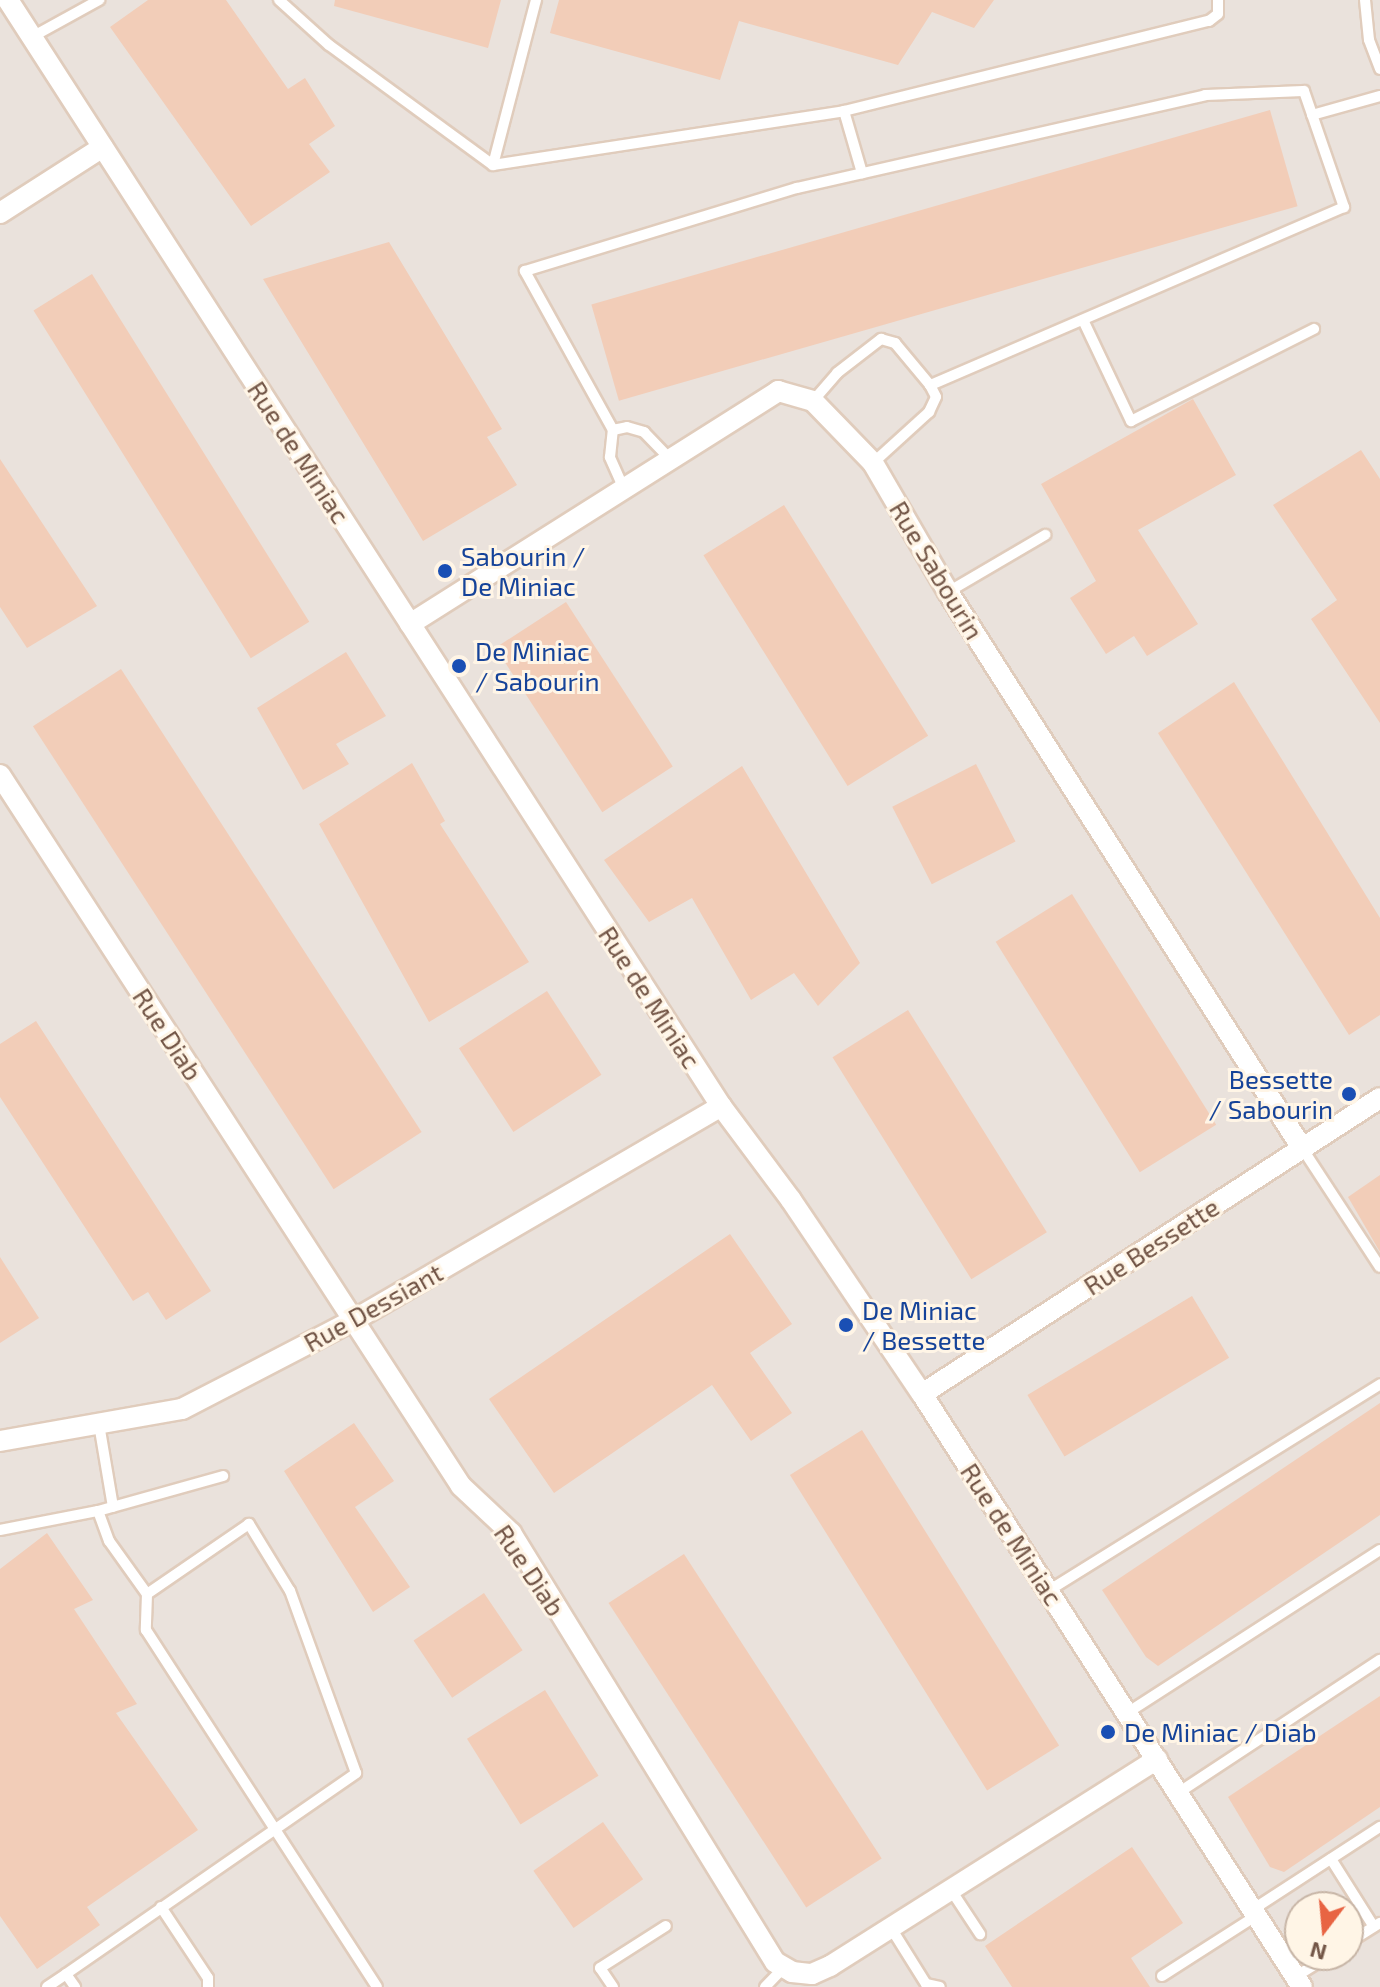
<!DOCTYPE html>
<style>
body{margin:0}
#map{position:relative;width:1380px;height:1987px;overflow:hidden;background:#fcf1e0;font-family:"Exo 2",sans-serif}
div>[style]{position:absolute}
.industrial>*{inset:0;background:#eae2dc}
.building>*{inset:0;background:#f2cdb8;transform-origin:0 0}
.roads{filter:drop-shadow(2px 0 #e0ccbc) drop-shadow(-2px 0 #e0ccbc) drop-shadow(0 2px #e0ccbc) drop-shadow(0 -2px #e0ccbc)}
.service>*{height:10px;margin:-5px;padding:0 5px;transform-origin:5px;border-radius:5px;background:#fff}
.minor>*{height:20px;margin:-10px;padding:0 10px;transform-origin:10px;border-radius:10px;background:#fff}
.dots>*{width:22px;height:22px;translate:-50% -50%;box-sizing:border-box;border:4px solid #fff5e6;border-radius:50%}
span{translate:-50% -50%;white-space:nowrap;text-align:center;line-height:1.15;-webkit-text-stroke:6px #fff5e6;paint-order:stroke}
.street-label{font-size:26px;color:#735647}
.transit-label{font-size:26px;color:#164399}
.left{translate:0 -50%;text-align:left}
.right{translate:-100% -50%;text-align:right}
.north{position:absolute;left:1284px;top:1891px;width:80px;height:80px;box-sizing:border-box;background:#fff5e6;border:2px solid #c7b5a6;border-radius:50%;rotate:196deg;font-size:22px;font-weight:700;line-height:32px;text-align:center;color:#735647}
.north::after{content:'';display:block;margin:auto;width:28px;height:36px;background:#e86443;clip-path:polygon(50% 0,100% 100%,50% 72%,0 100%)}
</style>
<div id="map">
<div class="industrial">
<i style="clip-path:polygon(evenodd,0 0,1380px 0,1380px 1987px,0 1987px,0 0,1300px 1907px,1348px 1907px,1348px 1955px,1300px 1955px,1300px 1907px)"></i>
</div>
<div class="building">
<i style="clip-path:polygon(148px 0,226px 0,288px 89px,305px 78px,335px 126px,309px 144px,330px 172px,251px 226px,110px 27px)"></i>
<i style="clip-path:polygon(335px 0,501px 0,488px 48px,334px 6px)"></i>
<i style="clip-path:polygon(559px 0,994px 0,974px 28px,932px 12px,898px 65px,739px 21px,720px 80px,550px 33px)"></i>
<i style="left:1270px;top:110px;width:100px;height:706px;rotate:74deg"></i>
<i style="clip-path:polygon(389px 242px,502px 429px,487px 437px,517px 485px,423px 541px,263px 279px)"></i>
<i style="left:92px;top:274px;width:410px;height:69px;rotate:58deg"></i>
<i style="clip-path:polygon(1193px 399px,1236px 475px,1138px 530px,1198px 624px,1147px 656px,1134px 636px,1106px 654px,1070px 598px,1096px 581px,1041px 484px)"></i>
<i style="clip-path:polygon(1361px 450px,1380px 479px,1380px 723px,1311px 619px,1337px 600px,1273px 505px)"></i>
<i style="clip-path:polygon(0 459px,97px 606px,27px 648px,0 607px)"></i>
<i style="left:784px;top:505px;width:272px;height:95px;rotate:58deg"></i>
<i style="left:566px;top:602px;width:196px;height:84px;rotate:57deg"></i>
<i style="clip-path:polygon(346px 652px,386px 716px,336px 744px,349px 764px,303px 790px,257px 708px)"></i>
<i style="left:121px;top:669px;width:552px;height:105px;rotate:57deg"></i>
<i style="clip-path:polygon(1234px 682px,1380px 918px,1380px 1015px,1349px 1035px,1158px 733px)"></i>
<i style="clip-path:polygon(412px 763px,445px 821px,440px 824px,529px 962px,429px 1022px,319px 824px)"></i>
<i style="left:976px;top:764px;width:87px;height:94px;rotate:63deg"></i>
<i style="clip-path:polygon(742px 766px,860px 963px,818px 1006px,794px 973px,751px 1000px,692px 898px,649px 922px,604px 860px)"></i>
<i style="left:1072px;top:894px;width:272px;height:90px;rotate:58deg"></i>
<i style="left:547px;top:991px;width:100px;height:105px;rotate:57deg"></i>
<i style="left:908px;top:1010px;width:262px;height:89px;rotate:58deg"></i>
<i style="clip-path:polygon(36px 1021px,211px 1291px,166px 1320px,148px 1292px,133px 1301px,0 1097px,0 1044px)"></i>
<i style="clip-path:polygon(1380px 1175px,1380px 1252px,1348px 1197px)"></i>
<i style="clip-path:polygon(730px 1234px,792px 1324px,750px 1353px,792px 1413px,751px 1441px,712px 1385px,554px 1493px,489px 1399px)"></i>
<i style="clip-path:polygon(0 1257px,39px 1318px,0 1343px)"></i>
<i style="left:1192px;top:1296px;width:72px;height:192px;rotate:59deg"></i>
<i style="clip-path:polygon(1380px 1403px,1380px 1515px,1158px 1666px,1146px 1657px,1102px 1590px)"></i>
<i style="clip-path:polygon(354px 1423px,394px 1481px,355px 1507px,410px 1587px,373px 1612px,284px 1471px)"></i>
<i style="left:862px;top:1430px;width:372px;height:85px;rotate:58deg"></i>
<i style="clip-path:polygon(47px 1533px,93px 1600px,74px 1609px,137px 1704px,116px 1713px,198px 1830px,87px 1907px,100px 1925px,37px 1969px,0 1916px,0 1569px)"></i>
<i style="left:684px;top:1554px;width:363px;height:90px;rotate:57deg"></i>
<i style="left:484px;top:1593px;width:69px;height:85px;rotate:56deg"></i>
<i style="left:545px;top:1690px;width:101px;height:92px;rotate:58deg"></i>
<i style="clip-path:polygon(1380px 1696px,1380px 1807px,1284px 1872px,1270px 1867px,1228px 1797px)"></i>
<i style="left:603px;top:1822px;width:70px;height:85px;rotate:55deg"></i>
<i style="clip-path:polygon(1132px 1847px,1183px 1923px,1131px 1958px,1150px 1987px,1012px 1987px,985px 1946px)"></i>
</div>
<div class="roads">
<div class="service">
<i style="left:279px;top:0;width:67px;rotate:42deg"></i>
<i style="left:329px;top:45px;width:203px;rotate:36.2deg"></i>
<i style="left:493px;top:165px;width:355px;rotate:-8.7deg"></i>
<i style="left:844px;top:111px;width:376px;rotate:-13.9deg"></i>
<i style="left:1209px;top:21px;width:11px;rotate:-38deg"></i>
<i style="left:1218px;top:14px;width:14px;rotate:-90deg"></i>
<i style="left:1365px;top:0;width:40px;rotate:84.3deg"></i>
<i style="left:1369px;top:40px;width:31px;rotate:69deg"></i>
<i style="left:32px;top:37px;width:77px;rotate:-28.9deg"></i>
<i style="left:844px;top:111px;width:65px;rotate:73.8deg"></i>
<i style="left:1312px;top:115px;width:71px;rotate:-15.6deg"></i>
<i style="left:493px;top:165px;width:171px;rotate:-75.4deg"></i>
<i style="left:1083px;top:320px;width:112px;rotate:64.6deg"></i>
<i style="left:1131px;top:421px;width:205px;rotate:-26.7deg"></i>
<i style="left:813px;top:401px;width:37px;rotate:-49deg"></i>
<i style="left:837px;top:373px;width:56px;rotate:-37.7deg"></i>
<i style="left:881px;top:339px;width:15px;rotate:16deg"></i>
<i style="left:895px;top:343px;width:55px;rotate:50.2deg"></i>
<i style="left:613px;top:430px;width:182px;rotate:-119deg"></i>
<i style="left:525px;top:271px;width:284px;rotate:-17deg"></i>
<i style="left:797px;top:188px;width:418px;rotate:-12.8deg"></i>
<i style="left:1205px;top:95px;width:99px;rotate:-2.3deg"></i>
<i style="left:1304px;top:91px;width:123px;rotate:71deg"></i>
<i style="left:1344px;top:207px;width:451px;rotate:156.7deg"></i>
<i style="left:930px;top:385px;width:13px;rotate:63deg"></i>
<i style="left:936px;top:397px;width:17px;rotate:115deg"></i>
<i style="left:929px;top:412px;width:76px;rotate:137.7deg"></i>
<i style="left:624px;top:489px;width:35px;rotate:-114deg"></i>
<i style="left:610px;top:457px;width:27px;rotate:-84deg"></i>
<i style="left:613px;top:430px;width:14px;rotate:-12deg"></i>
<i style="left:627px;top:427px;width:18px;rotate:16deg"></i>
<i style="left:644px;top:432px;width:37px;rotate:46deg"></i>
<i style="left:948px;top:592px;width:113px;rotate:-30.4deg"></i>
<i style="left:1302px;top:1148px;width:142px;rotate:56.8deg"></i>
<i style="left:99px;top:1424px;width:84px;rotate:80.4deg"></i>
<i style="left:0;top:1530px;width:100px;rotate:-11deg"></i>
<i style="left:98px;top:1511px;width:130px;rotate:-15.6deg"></i>
<i style="left:1048px;top:1591px;width:391px;rotate:-31.9deg"></i>
<i style="left:147px;top:1594px;width:36px;rotate:92deg"></i>
<i style="left:146px;top:1630px;width:425px;rotate:57.1deg"></i>
<i style="left:1127px;top:1713px;width:301px;rotate:-32.8deg"></i>
<i style="left:1178px;top:1793px;width:242px;rotate:-33.4deg"></i>
<i style="left:1331px;top:1859px;width:80px;rotate:57.7deg"></i>
<i style="left:951px;top:1890px;width:53px;rotate:56.6deg"></i>
<i style="left:161px;top:1907px;width:85px;rotate:56.5deg"></i>
<i style="left:208px;top:1978px;width:9px;rotate:90deg"></i>
<i style="left:1252px;top:1910px;width:153px;rotate:-33deg"></i>
<i style="left:891px;top:1928px;width:66px;rotate:58deg"></i>
<i style="left:926px;top:1984px;width:14px;rotate:12deg"></i>
<i style="left:1348px;top:1943px;width:38px;rotate:-32deg"></i>
<i style="left:66px;top:1974px;width:353px;rotate:-34.7deg"></i>
<i style="left:356px;top:1773px;width:194px;rotate:-109.9deg"></i>
<i style="left:290px;top:1591px;width:79px;rotate:-121.5deg"></i>
<i style="left:249px;top:1524px;width:124px;rotate:145.5deg"></i>
<i style="left:147px;top:1594px;width:65px;rotate:-125.6deg"></i>
<i style="left:109px;top:1541px;width:32px;rotate:-110deg"></i>
<i style="left:1162px;top:1976px;width:112px;rotate:-32.6deg"></i>
<i style="left:1295px;top:1977px;width:41px;rotate:-32.2deg"></i>
<i style="left:47px;top:1987px;width:23px;rotate:-34deg"></i>
<i style="left:66px;top:1974px;width:16px;rotate:55deg"></i>
<i style="left:613px;top:1987px;width:23px;rotate:-124deg"></i>
<i style="left:600px;top:1968px;width:78px;rotate:-32.5deg"></i>
<i style="left:765px;top:1987px;width:28px;rotate:-46deg"></i>
</div>
<div class="minor">
<i style="left:8px;top:0;width:1316px;rotate:57.19deg"></i>
<i style="left:721px;top:1106px;width:117px;rotate:53.3deg"></i>
<i style="left:791px;top:1200px;width:234px;rotate:56deg"></i>
<i style="left:922px;top:1394px;width:704px;rotate:57.35deg"></i>
<i style="left:0;top:213px;width:122px;rotate:-32.7deg"></i>
<i style="left:410px;top:624px;width:436px;rotate:-32.3deg"></i>
<i style="left:778px;top:391px;width:36px;rotate:16deg"></i>
<i style="left:813px;top:401px;width:86px;rotate:45.9deg"></i>
<i style="left:873px;top:463px;width:149px;rotate:59.8deg"></i>
<i style="left:948px;top:592px;width:659px;rotate:57.52deg"></i>
<i style="left:0;top:775px;width:847px;rotate:57.04deg"></i>
<i style="left:461px;top:1486px;width:69px;rotate:43.2deg"></i>
<i style="left:511px;top:1533px;width:504px;rotate:58.39deg"></i>
<i style="left:775px;top:1962px;width:20px;rotate:30deg"></i>
<i style="left:792px;top:1972px;width:20px;rotate:6deg"></i>
<i style="left:812px;top:1974px;width:20px;rotate:-24deg"></i>
<i style="left:830px;top:1966px;width:387px;rotate:-32.3deg"></i>
<i style="left:922px;top:1394px;width:545px;rotate:-32.87deg"></i>
<i style="left:0;top:1441px;width:185px;rotate:-10deg"></i>
<i style="left:182px;top:1409px;width:194px;rotate:-27.4deg"></i>
<i style="left:354px;top:1320px;width:425px;rotate:-30.2deg"></i>
</div>
</div>
<div class="dots">
<i style="left:445px;top:571px;background:#1a4fb4"></i>
<i style="left:459px;top:666px;background:#1a4fb4"></i>
<i style="left:1349px;top:1094px;background:#1a4fb4"></i>
<i style="left:846px;top:1325px;background:#1a4fb4"></i>
<i style="left:1108px;top:1732px;background:#1a4fb4"></i>
</div>
<div class="street-label">
<span style="left:299px;top:452px;rotate:57deg">Rue de Miniac</span>
<span style="left:937px;top:570px;rotate:59deg">Rue Sabourin</span>
<span style="left:650px;top:997px;rotate:57deg">Rue de Miniac</span>
<span style="left:168px;top:1034px;rotate:57deg">Rue Diab</span>
<span style="left:1151px;top:1246px;rotate:-33deg">Rue Bessette</span>
<span style="left:373px;top:1307px;rotate:-29deg">Rue Dessiant</span>
<span style="left:1012px;top:1534px;rotate:57deg">Rue de Miniac</span>
<span style="left:530px;top:1570px;rotate:56deg">Rue Diab</span>
</div>
<div class="transit-label">
<span class="left" style="left:461px;top:571px">Sabourin /<br>De Miniac</span>
<span class="left" style="left:475px;top:666px">De Miniac<br>/ Sabourin</span>
<span class="right" style="left:1333px;top:1094px">Bessette<br>/ Sabourin</span>
<span class="left" style="left:862px;top:1325px">De Miniac<br>/ Bessette</span>
<span class="left" style="left:1124px;top:1732px">De Miniac / Diab</span>
</div>
<div class="north">N</div>
</div>
